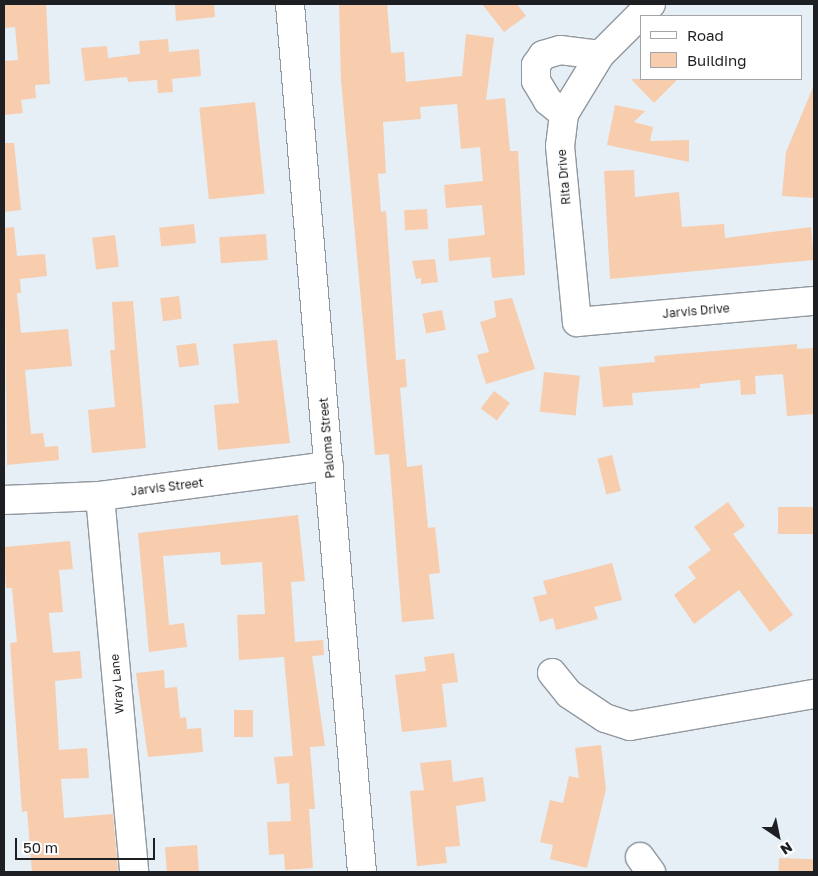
<!DOCTYPE html>
<style>
body{margin:0}
#map{position:relative;width:818px;height:876px;overflow:hidden;background:#e6eef6;font-family:"Golos Text",sans-serif}
div>[style]{position:absolute}
.building>*{inset:0;background:#f7cdae;transform-origin:0 0}
.roads{filter:drop-shadow(1px 0 #91989f) drop-shadow(-1px 0 #91989f) drop-shadow(0 1px #91989f) drop-shadow(0 -1px #91989f)}
.minor>*{height:28px;margin:-14px;padding:0 14px;transform-origin:14px;border-radius:14px;background:#fff}
span{translate:-50% -50%;white-space:nowrap;text-align:center;line-height:1.15;-webkit-text-stroke:5px #fff;paint-order:stroke}
.street-label{font-size:12px;color:#1d1f22}
.frame{position:absolute;inset:0;border:5px solid #1d1f22;pointer-events:none}
.legend{position:absolute;left:640px;top:15px;width:162px;height:65px;box-sizing:border-box;background:#fff;border:1px solid #a5a5a7;margin:0;padding:6px 9px;list-style:none;font-size:15px;color:#1d1f22}
.legend li{display:flex;align-items:center;gap:10px;height:25px}
.legend b{width:25px;border:1px solid #a5a5a7}
.north{position:absolute;left:753px;top:811px;width:50px;height:50px;-webkit-text-stroke:4px #fff;paint-order:stroke;rotate:146deg;font-size:14px;font-weight:700;line-height:20px;text-align:center;color:#1d1f22}
.north::after{content:'';display:block;margin:auto;width:18px;height:22px;background:#1d1f22;clip-path:polygon(50% 0,100% 100%,50% 72%,0 100%)}
.scale{position:absolute;left:15px;top:838px;width:140px;height:22px;box-sizing:border-box;border:2px solid #1d1f22;border-top:0;padding-left:6px;font-size:15px;line-height:18px;white-space:nowrap;color:#1d1f22;-webkit-text-stroke:4px #fff;paint-order:stroke}
</style>
<div id="map">
<div class="building">
<i style="clip-path:polygon(4px 4px,46px 4px,50px 84px,35px 85px,36px 98px,21px 100px,23px 113px,4px 115px,4px 61px,18px 60px,15px 27px,4px 28px)"></i>
<i style="clip-path:polygon(175px 4px,214px 4px,215px 17px,176px 21px)"></i>
<i style="clip-path:polygon(339px 4px,387px 4px,391px 53px,404px 52px,406px 82px,462px 76px,466px 34px,494px 38px,486px 100px,505px 98px,510px 151px,518px 151px,525px 275px,492px 278px,490px 257px,449px 261px,448px 239px,485px 235px,482px 205px,446px 208px,444px 185px,483px 181px,480px 147px,461px 149px,457px 104px,420px 107px,421px 119px,383px 122px,386px 173px,378px 174px,381px 212px,386px 211px,396px 360px,405px 359px,407px 387px,400px 388px,407px 467px,422px 465px,428px 528px,435px 527px,440px 573px,429px 574px,434px 619px,402px 622px,389px 454px,375px 455px,341px 80px)"></i>
<i style="clip-path:polygon(482px 4px,517px 4px,526px 16px,504px 32px)"></i>
<i style="clip-path:polygon(168px 39px,169px 52px,199px 49px,201px 76px,172px 79px,173px 92px,158px 93px,157px 80px,128px 82px,127px 77px,85px 81px,81px 48px,107px 46px,108px 58px,140px 54px,139px 41px)"></i>
<i style="clip-path:polygon(631px 79px,678px 79px,654px 103px)"></i>
<i style="clip-path:polygon(814px 85px,813px 198px,782px 196px,786px 152px)"></i>
<i style="left:255px;top:102px;width:92px;height:56px;rotate:84deg"></i>
<i style="clip-path:polygon(615px 105px,645px 111px,634px 122px,653px 127px,650px 141px,689px 140px,689px 162px,607px 145px)"></i>
<i style="clip-path:polygon(4px 143px,14px 143px,21px 210px,4px 212px)"></i>
<i style="clip-path:polygon(634px 170px,635px 197px,679px 192px,682px 227px,724px 224px,725px 238px,811px 227px,814px 260px,610px 279px,604px 171px)"></i>
<i style="left:427px;top:209px;width:20px;height:23px;rotate:87deg"></i>
<i style="left:194px;top:224px;width:19px;height:35px;rotate:84deg"></i>
<i style="clip-path:polygon(14px 227px,17px 256px,45px 254px,47px 276px,20px 279px,21px 293px,17px 293px,21px 333px,68px 329px,72px 366px,25px 370px,31px 434px,43px 433px,45px 447px,58px 446px,59px 460px,7px 465px,4px 228px)"></i>
<i style="left:266px;top:234px;width:26px;height:47px;rotate:86deg"></i>
<i style="left:115px;top:235px;width:32px;height:23px;rotate:83deg"></i>
<i style="clip-path:polygon(435px 259px,438px 282px,421px 284px,421px 278px,416px 279px,412px 261px)"></i>
<i style="left:179px;top:296px;width:23px;height:19px;rotate:83deg"></i>
<i style="clip-path:polygon(512px 298px,535px 369px,486px 384px,477px 355px,489px 352px,480px 322px,496px 317px,494px 301px)"></i>
<i style="clip-path:polygon(133px 301px,146px 448px,92px 453px,88px 410px,115px 407px,110px 350px,115px 350px,112px 302px)"></i>
<i style="left:442px;top:310px;width:20px;height:20px;rotate:79deg"></i>
<i style="clip-path:polygon(277px 340px,290px 443px,218px 450px,214px 405px,239px 403px,233px 344px)"></i>
<i style="left:196px;top:343px;width:22px;height:20px;rotate:82deg"></i>
<i style="clip-path:polygon(797px 344px,797px 349px,814px 348px,814px 414px,787px 416px,783px 374px,755px 376px,756px 394px,741px 395px,740px 380px,700px 384px,700px 388px,632px 393px,633px 405px,603px 407px,599px 367px,655px 362px,654px 356px)"></i>
<i style="left:544px;top:372px;width:36px;height:40px;rotate:6deg"></i>
<i style="left:494px;top:391px;width:20px;height:22px;rotate:37deg"></i>
<i style="left:612px;top:455px;width:37px;height:15px;rotate:76deg"></i>
<i style="clip-path:polygon(728px 502px,745px 526px,733px 534px,793px 615px,770px 632px,739px 590px,694px 624px,674px 595px,696px 578px,688px 567px,711px 550px,694px 527px)"></i>
<i style="left:814px;top:507px;width:27px;height:36px;rotate:90deg"></i>
<i style="clip-path:polygon(298px 515px,305px 581px,291px 582px,295px 642px,323px 640px,324px 655px,312px 656px,325px 746px,310px 747px,315px 809px,309px 809px,313px 868px,285px 870px,284px 854px,269px 855px,267px 822px,291px 821px,289px 783px,277px 784px,274px 757px,293px 756px,284px 657px,239px 660px,237px 615px,265px 614px,262px 562px,221px 565px,220px 552px,163px 556px,169px 625px,184px 623px,187px 647px,149px 652px,138px 533px)"></i>
<i style="clip-path:polygon(70px 541px,73px 569px,59px 570px,63px 612px,49px 613px,53px 653px,80px 651px,82px 678px,55px 681px,59px 750px,87px 748px,89px 778px,61px 779px,64px 818px,113px 814px,118px 872px,32px 872px,27px 811px,22px 812px,10px 643px,17px 642px,12px 588px,6px 588px,4px 547px)"></i>
<i style="clip-path:polygon(612px 563px,622px 600px,594px 607px,598px 619px,556px 630px,553px 618px,540px 622px,533px 597px,547px 594px,543px 581px)"></i>
<i style="clip-path:polygon(454px 653px,458px 682px,442px 684px,447px 727px,402px 732px,395px 675px,426px 671px,424px 657px)"></i>
<i style="clip-path:polygon(164px 670px,165px 688px,177px 687px,180px 718px,186px 717px,187px 729px,201px 728px,203px 752px,148px 757px,136px 673px)"></i>
<i style="left:234px;top:710px;width:19px;height:27px"></i>
<i style="clip-path:polygon(601px 745px,606px 789px,587px 868px,550px 859px,553px 845px,540px 842px,550px 800px,563px 803px,569px 776px,579px 778px,575px 748px)"></i>
<i style="clip-path:polygon(451px 760px,453px 782px,483px 777px,486px 801px,456px 806px,460px 846px,445px 847px,447px 863px,417px 866px,410px 791px,424px 790px,420px 763px)"></i>
<i style="left:197px;top:845px;width:27px;height:32px;rotate:86deg"></i>
<i style="left:779px;top:858px;width:35px;height:14px;rotate:2deg"></i>
</div>
<div class="roads">
<div class="minor">
<i style="left:290px;top:4px;width:871px;rotate:85.26deg"></i>
<i style="left:651px;top:4px;width:72px;rotate:135deg"></i>
<i style="left:600px;top:55px;width:69px;rotate:121.4deg"></i>
<i style="left:564px;top:114px;width:32px;rotate:97deg"></i>
<i style="left:560px;top:146px;width:177px;rotate:84.5deg"></i>
<i style="left:577px;top:322px;width:238px;rotate:-5.1deg"></i>
<i style="left:564px;top:114px;width:21px;rotate:-141deg"></i>
<i style="left:548px;top:101px;width:23px;rotate:-121deg"></i>
<i style="left:536px;top:81px;width:16px;rotate:-90deg"></i>
<i style="left:536px;top:65px;width:12px;rotate:-55deg"></i>
<i style="left:543px;top:55px;width:18px;rotate:-16deg"></i>
<i style="left:560px;top:50px;width:40px;rotate:7.1deg"></i>
<i style="left:100px;top:496px;width:378px;rotate:84.8deg"></i>
<i style="left:4px;top:500px;width:96px;rotate:-2.4deg"></i>
<i style="left:100px;top:496px;width:231px;rotate:-7.5deg"></i>
<i style="left:552px;top:673px;width:27px;rotate:51deg"></i>
<i style="left:569px;top:694px;width:43px;rotate:33.7deg"></i>
<i style="left:605px;top:718px;width:26px;rotate:18deg"></i>
<i style="left:630px;top:726px;width:187px;rotate:-9.9deg"></i>
<i style="left:640px;top:857px;width:19px;rotate:54deg"></i>
</div>
</div>
<div class="street-label">
<span style="left:564px;top:177px;rotate:-95deg">Rita Drive</span>
<span style="left:696px;top:311px;rotate:-5deg">Jarvis Drive</span>
<span style="left:327px;top:438px;rotate:-95deg">Paloma Street</span>
<span style="left:167px;top:487px;rotate:-7deg">Jarvis Street</span>
<span style="left:117px;top:684px;rotate:-95deg">Wray Lane</span>
</div>
<div class="frame"></div>
<ul class="legend">
<li><b style="height:6px;background:#fff"></b>Road</li>
<li><b style="height:14px;background:#f7cdae"></b>Building</li>
</ul>
<div class="north">N</div>
<div class="scale">50 m</div>
</div>
